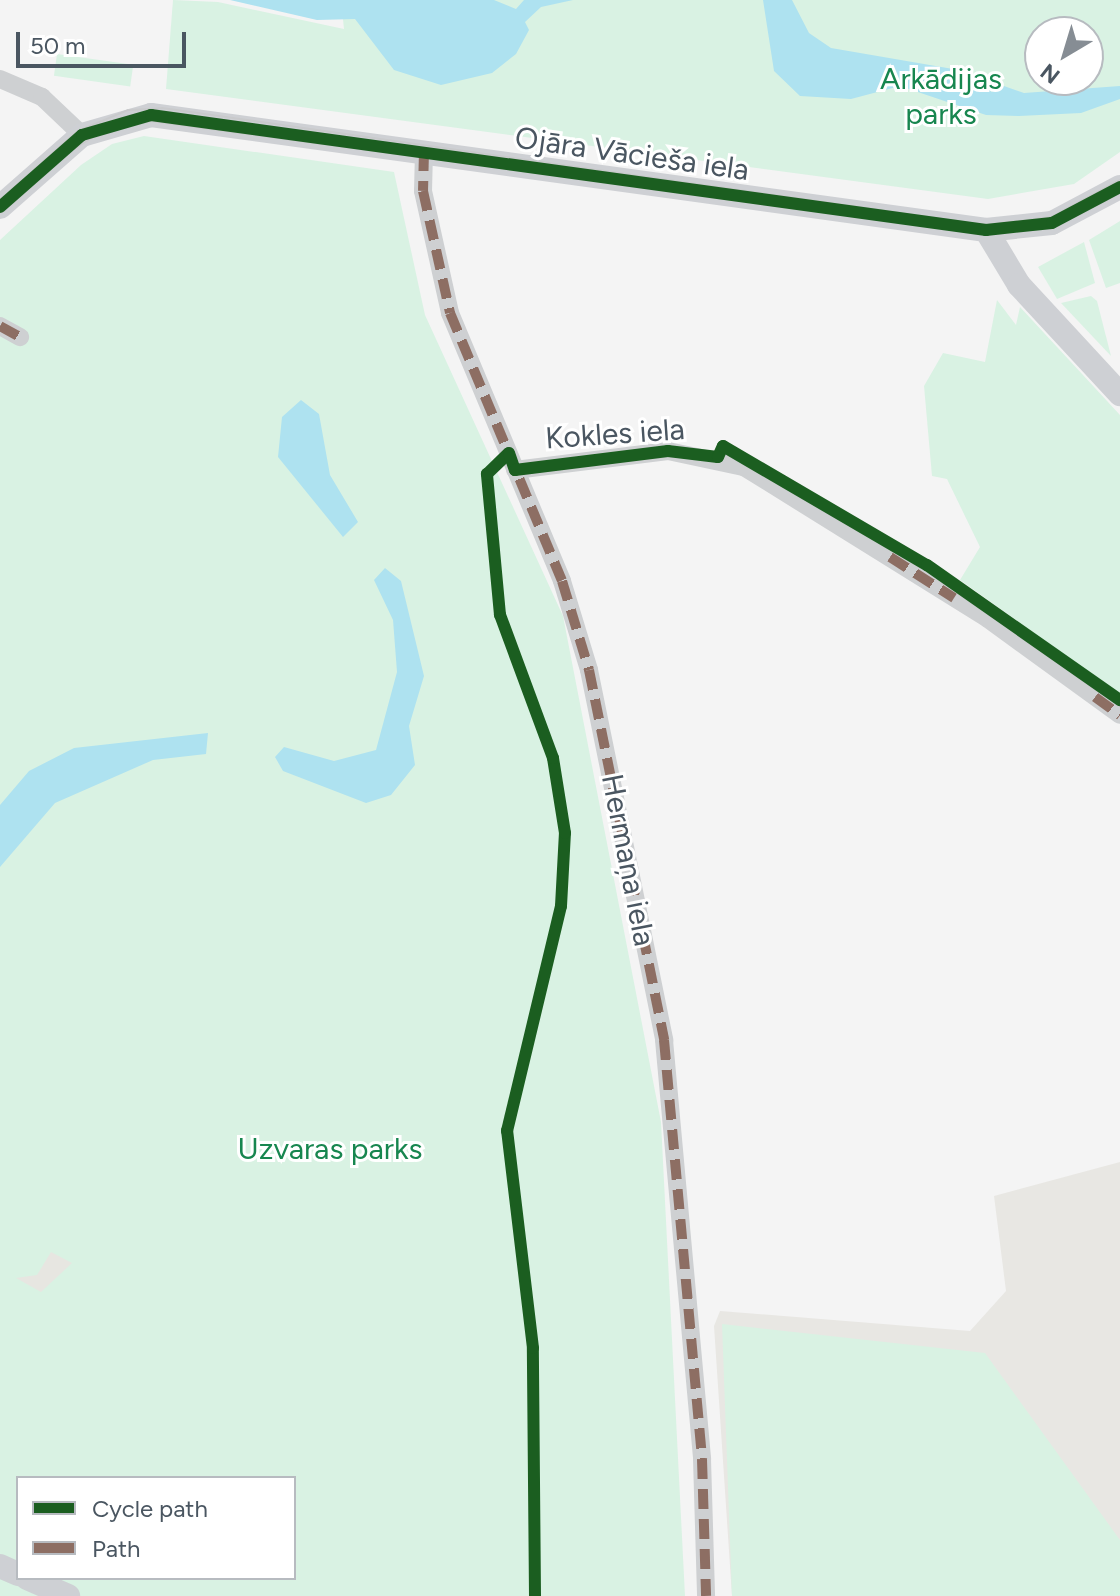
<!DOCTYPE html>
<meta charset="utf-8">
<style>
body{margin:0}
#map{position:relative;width:1120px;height:1596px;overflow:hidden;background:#f4f4f4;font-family:Figtree,sans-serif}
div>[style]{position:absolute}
.commercial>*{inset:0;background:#e8e7e3}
.green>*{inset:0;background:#d9f2e3;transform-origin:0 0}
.sand>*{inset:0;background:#e7e6e1}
.water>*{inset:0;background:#aee2f0}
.street>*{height:18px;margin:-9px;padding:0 9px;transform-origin:9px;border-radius:9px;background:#ced0d2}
.secondary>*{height:24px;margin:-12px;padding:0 12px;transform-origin:12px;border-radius:12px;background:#ced0d4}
.tram>*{height:2px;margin:-1px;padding:0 1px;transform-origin:1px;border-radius:1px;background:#c9cacc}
.quiet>*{height:10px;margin-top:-5px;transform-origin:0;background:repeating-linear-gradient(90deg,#8d6e63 0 20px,transparent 0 30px)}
.cycleway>*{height:12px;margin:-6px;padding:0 6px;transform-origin:6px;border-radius:6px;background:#1b5e20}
span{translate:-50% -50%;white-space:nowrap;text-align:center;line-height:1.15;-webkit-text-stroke:6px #fff;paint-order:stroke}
.park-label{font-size:30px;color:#17864f}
.street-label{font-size:30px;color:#4a5661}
.legend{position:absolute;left:16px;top:1476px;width:280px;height:104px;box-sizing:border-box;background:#fff;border:2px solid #b7bbc0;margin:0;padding:10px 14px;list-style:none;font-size:24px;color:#4a5661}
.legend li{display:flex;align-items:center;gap:16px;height:40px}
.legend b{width:40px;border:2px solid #b7bbc0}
.north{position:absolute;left:1024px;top:16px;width:80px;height:80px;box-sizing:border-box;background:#fff;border:2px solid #b7bbc0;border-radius:50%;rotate:218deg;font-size:22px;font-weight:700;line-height:32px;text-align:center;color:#4a5661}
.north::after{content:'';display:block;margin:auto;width:28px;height:36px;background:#868d94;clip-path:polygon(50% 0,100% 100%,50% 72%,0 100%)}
.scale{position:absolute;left:16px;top:32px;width:170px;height:36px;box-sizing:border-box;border:4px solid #4a5661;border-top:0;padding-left:10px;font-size:24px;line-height:28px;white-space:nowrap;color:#4a5661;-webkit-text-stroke:6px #fff;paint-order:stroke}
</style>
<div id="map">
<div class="commercial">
<i style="clip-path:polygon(1120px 1162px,1120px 1596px,732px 1596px,714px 1326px,720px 1311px,970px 1331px,1006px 1291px,994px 1196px)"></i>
</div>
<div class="green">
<i style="clip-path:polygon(evenodd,173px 0,218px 2px,344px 29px,341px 0,1120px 0,1120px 152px,1074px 184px,988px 199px,166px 89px,173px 0,1040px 32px,1088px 32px,1088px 80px,1040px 80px,1040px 32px)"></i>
<i style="left:57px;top:54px;width:77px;height:22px;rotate:8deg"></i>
<i style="clip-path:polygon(evenodd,144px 136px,394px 172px,425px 315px,563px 616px,661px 1122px,685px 1596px,0 1596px,0 240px,81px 165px,112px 144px,144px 136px,18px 1478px,294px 1478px,294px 1578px,18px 1578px,18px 1478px)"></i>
<i style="clip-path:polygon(1120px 221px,1120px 283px,1106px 288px,1089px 240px)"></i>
<i style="clip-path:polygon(1084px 242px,1095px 283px,1057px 299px,1038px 267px)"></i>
<i style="clip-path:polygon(1091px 296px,1097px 301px,1111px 356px,1061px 303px)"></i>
<i style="clip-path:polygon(997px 300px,1016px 325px,1020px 307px,1120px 415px,1120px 694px,960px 580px,980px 547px,947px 479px,932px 476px,924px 386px,943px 353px,985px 362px)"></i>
<i style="clip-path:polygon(722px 1324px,985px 1353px,1120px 1540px,1120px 1596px,732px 1596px)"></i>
</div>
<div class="sand">
<i style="clip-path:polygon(51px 1252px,72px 1263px,41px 1292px,16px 1278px,37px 1275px)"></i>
</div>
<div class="water">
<i style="clip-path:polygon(230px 0,494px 0,516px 9px,524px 0,573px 0,541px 7px,525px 22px,529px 30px,516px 54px,492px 73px,441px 85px,394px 70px,355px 19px,317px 20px)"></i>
<i style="clip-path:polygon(763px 0,792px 0,809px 33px,831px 48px,953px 69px,985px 80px,991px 92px,1004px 86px,1024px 93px,1120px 86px,1120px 99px,1081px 113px,1019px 116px,986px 115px,900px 86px,851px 99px,800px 96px,774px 71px)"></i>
<i style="clip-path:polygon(301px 400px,319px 414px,330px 475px,358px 522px,343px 537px,278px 457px,282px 417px)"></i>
<i style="clip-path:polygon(385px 568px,401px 581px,424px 676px,409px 726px,415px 765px,391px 795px,366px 803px,283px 771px,275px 757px,284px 747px,334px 761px,376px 750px,397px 672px,393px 620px,374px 580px)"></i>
<i style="clip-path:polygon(208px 733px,206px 754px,153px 760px,55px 803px,0 867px,0 805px,29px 771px,74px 748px)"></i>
</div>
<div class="street">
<i style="left:0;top:79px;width:46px;rotate:23.2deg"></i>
<i style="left:42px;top:97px;width:55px;rotate:43.5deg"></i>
<i style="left:424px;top:151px;width:40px;rotate:91.4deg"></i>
<i style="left:423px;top:191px;width:125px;rotate:77.5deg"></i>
<i style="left:450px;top:313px;width:290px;rotate:67.3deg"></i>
<i style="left:562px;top:581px;width:93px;rotate:73.1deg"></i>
<i style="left:589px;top:670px;width:378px;rotate:78.5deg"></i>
<i style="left:664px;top:1040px;width:421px;rotate:84.8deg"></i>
<i style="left:702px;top:1459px;width:137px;rotate:88.3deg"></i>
<i style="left:0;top:326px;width:23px;rotate:29deg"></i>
<i style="left:515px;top:470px;width:154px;rotate:-7.1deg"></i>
<i style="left:668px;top:451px;width:78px;rotate:11.9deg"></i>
<i style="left:744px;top:467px;width:287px;rotate:31.9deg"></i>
<i style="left:988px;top:619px;width:163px;rotate:36deg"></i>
</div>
<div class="secondary">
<i style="left:0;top:207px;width:109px;rotate:-41.3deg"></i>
<i style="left:82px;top:135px;width:72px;rotate:-16.2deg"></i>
<i style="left:151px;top:115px;width:843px;rotate:7.84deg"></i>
<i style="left:986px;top:230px;width:66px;rotate:-6.1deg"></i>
<i style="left:1052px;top:223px;width:77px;rotate:-27.9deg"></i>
<i style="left:986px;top:230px;width:64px;rotate:59deg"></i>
<i style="left:1019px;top:285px;width:149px;rotate:47.2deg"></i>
<i style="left:0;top:1566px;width:20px;rotate:24deg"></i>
<i style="left:27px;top:1578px;width:45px;rotate:23.7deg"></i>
</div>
<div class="tram">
<i style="left:65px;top:155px;width:40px;rotate:-32.9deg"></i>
<i style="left:99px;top:133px;width:53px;rotate:-13deg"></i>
<i style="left:151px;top:121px;width:302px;rotate:7.6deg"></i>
<i style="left:0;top:200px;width:104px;rotate:-41.5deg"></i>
<i style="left:78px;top:131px;width:54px;rotate:-22.8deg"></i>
<i style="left:128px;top:110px;width:34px;rotate:-3deg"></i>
<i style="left:162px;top:108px;width:831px;rotate:8.09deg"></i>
<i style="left:985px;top:225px;width:67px;rotate:-6.8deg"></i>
<i style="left:1052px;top:217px;width:77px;rotate:-28.6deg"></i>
</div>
<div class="quiet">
<i style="left:424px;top:151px;width:40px;rotate:91.4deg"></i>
<i style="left:423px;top:191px;width:125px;rotate:77.5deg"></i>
<i style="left:450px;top:313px;width:290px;rotate:67.3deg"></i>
<i style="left:562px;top:581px;width:93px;rotate:73.1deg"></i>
<i style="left:589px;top:670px;width:378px;rotate:78.5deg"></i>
<i style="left:664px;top:1040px;width:421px;rotate:84.8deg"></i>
<i style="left:702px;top:1459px;width:137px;rotate:88.3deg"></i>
<i style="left:0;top:326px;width:23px;rotate:29deg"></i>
<i style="left:890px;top:557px;width:76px;rotate:32.6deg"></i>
<i style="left:1095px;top:697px;width:31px;rotate:36deg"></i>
</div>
<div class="cycleway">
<i style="left:0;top:207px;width:109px;rotate:-41.3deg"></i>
<i style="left:82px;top:135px;width:72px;rotate:-16.2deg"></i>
<i style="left:151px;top:115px;width:843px;rotate:7.84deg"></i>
<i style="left:986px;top:230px;width:66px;rotate:-6.1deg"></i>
<i style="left:1052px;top:223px;width:77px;rotate:-27.9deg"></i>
<i style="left:535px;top:1596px;width:248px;rotate:-90.5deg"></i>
<i style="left:533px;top:1348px;width:219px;rotate:-96.8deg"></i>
<i style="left:507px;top:1131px;width:231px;rotate:-76.5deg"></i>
<i style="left:561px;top:906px;width:73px;rotate:-86.9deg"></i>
<i style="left:565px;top:833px;width:76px;rotate:-99.1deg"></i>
<i style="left:553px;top:758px;width:153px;rotate:-110.3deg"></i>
<i style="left:500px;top:615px;width:142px;rotate:-95.3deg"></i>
<i style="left:487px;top:474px;width:30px;rotate:-44deg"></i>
<i style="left:509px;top:453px;width:18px;rotate:71deg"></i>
<i style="left:515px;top:470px;width:154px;rotate:-7.1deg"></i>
<i style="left:668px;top:451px;width:50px;rotate:6.8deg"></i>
<i style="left:718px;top:457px;width:12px;rotate:-66deg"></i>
<i style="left:723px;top:446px;width:236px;rotate:30.3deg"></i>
<i style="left:927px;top:565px;width:236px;rotate:35deg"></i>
</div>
<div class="park-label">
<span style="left:941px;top:96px">Arkādijas<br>parks</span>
<span style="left:330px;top:1149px">Uzvaras parks</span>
</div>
<div class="street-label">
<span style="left:632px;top:154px;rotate:8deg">Ojāra Vācieša iela</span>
<span style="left:615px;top:434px;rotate:-4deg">Kokles iela</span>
<span style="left:628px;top:860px;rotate:79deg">Hermaņa iela</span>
</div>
<ul class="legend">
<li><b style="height:10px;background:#1b5e20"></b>Cycle path</li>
<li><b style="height:10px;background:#8d6e63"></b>Path</li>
</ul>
<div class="north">N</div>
<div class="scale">50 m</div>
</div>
